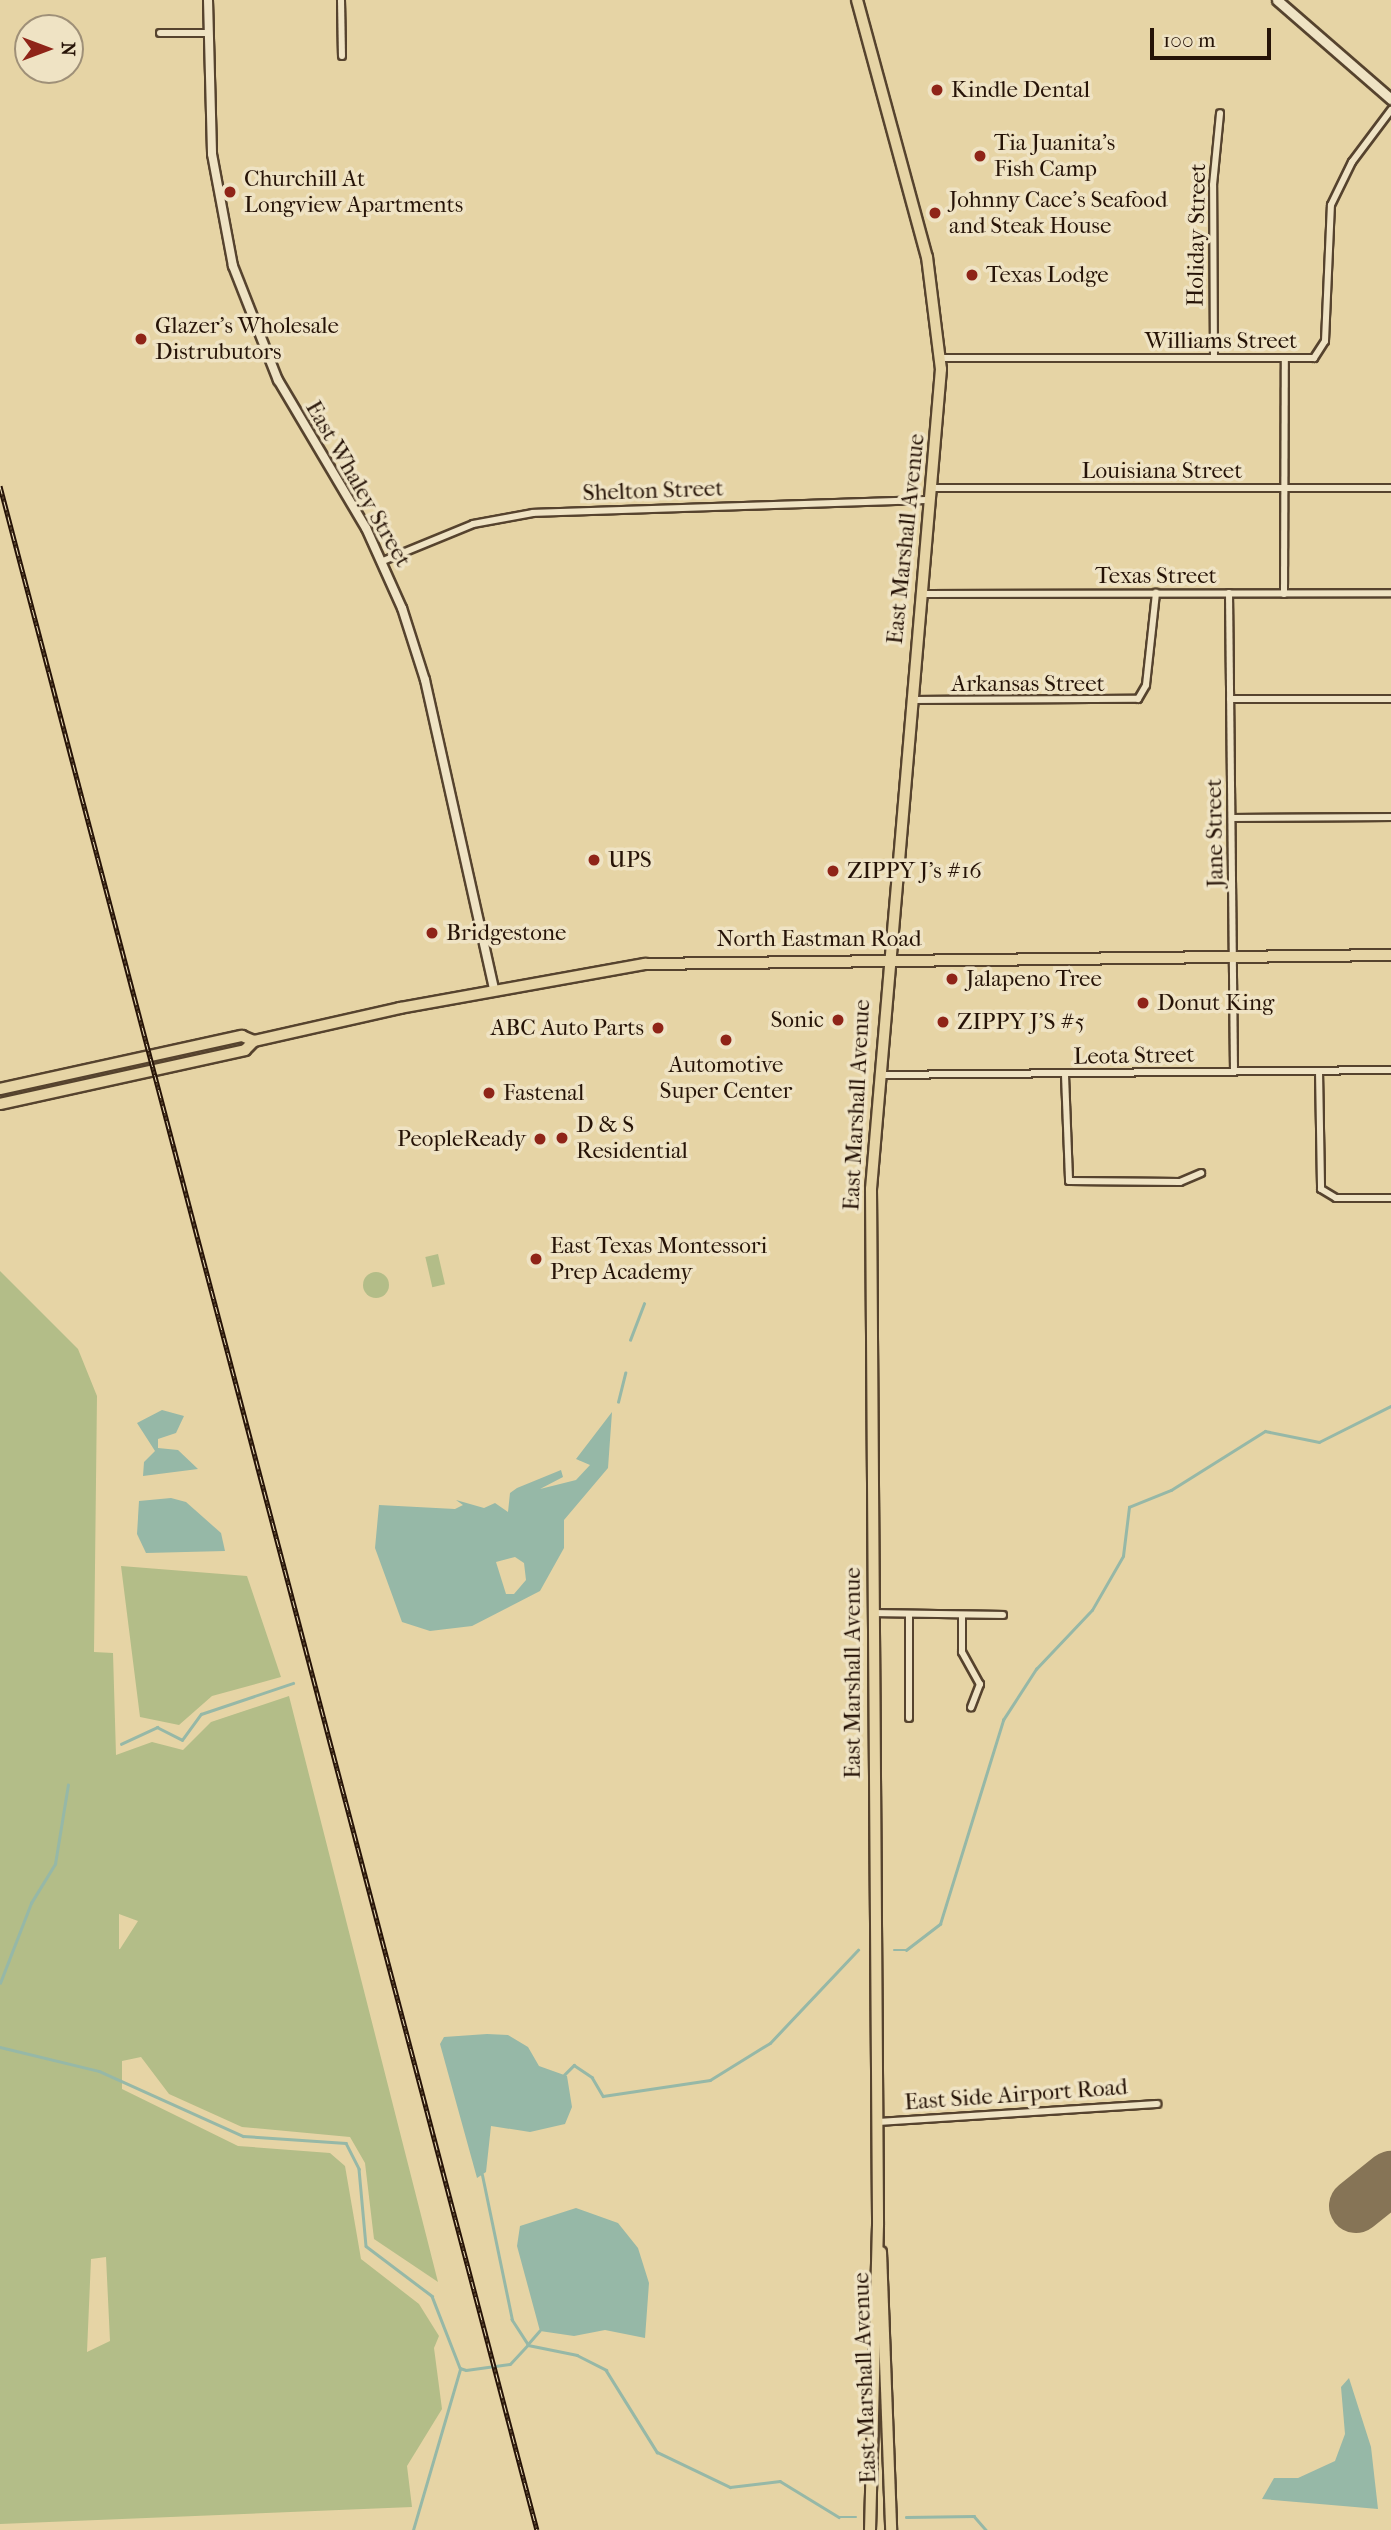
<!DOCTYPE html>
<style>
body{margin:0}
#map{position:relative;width:1391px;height:2530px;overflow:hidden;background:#e6d4a5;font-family:"IM FELL French Canon",serif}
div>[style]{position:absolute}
.green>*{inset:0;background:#b3bd88;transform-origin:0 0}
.round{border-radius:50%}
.water>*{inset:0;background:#96b8a7}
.stream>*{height:2.5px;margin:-1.25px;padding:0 1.25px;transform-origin:1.25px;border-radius:1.25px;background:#96b8a7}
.runway>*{height:54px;margin:-27px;padding:0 27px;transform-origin:27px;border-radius:27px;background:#867456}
.roads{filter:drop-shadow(2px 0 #56432e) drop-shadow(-2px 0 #56432e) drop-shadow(0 2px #56432e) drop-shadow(0 -2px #56432e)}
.minor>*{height:6px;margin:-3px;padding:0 3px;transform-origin:3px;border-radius:3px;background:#efe3c4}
.tertiary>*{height:8px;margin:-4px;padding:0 4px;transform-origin:4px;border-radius:4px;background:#efe3c4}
.secondary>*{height:9px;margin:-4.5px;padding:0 4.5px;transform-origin:4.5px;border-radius:4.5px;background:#efe3c4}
.primary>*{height:10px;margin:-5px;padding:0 5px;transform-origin:5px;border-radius:5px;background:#e6d4a5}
.rail>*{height:5px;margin-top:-2.5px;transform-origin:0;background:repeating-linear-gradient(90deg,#efe3c4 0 8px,#261307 0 16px);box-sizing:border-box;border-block:2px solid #261307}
.dots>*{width:19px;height:19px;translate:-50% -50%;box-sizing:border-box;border:4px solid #efe3c4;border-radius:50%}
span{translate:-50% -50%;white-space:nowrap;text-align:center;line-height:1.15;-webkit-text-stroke:7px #efe3c4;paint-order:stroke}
.poi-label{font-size:23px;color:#261307}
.left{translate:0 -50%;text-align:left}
.right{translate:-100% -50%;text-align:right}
.street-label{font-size:23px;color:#261307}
.north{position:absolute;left:14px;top:14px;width:70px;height:70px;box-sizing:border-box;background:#efe3c4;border:2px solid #9f9078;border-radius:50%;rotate:90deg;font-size:19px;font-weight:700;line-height:28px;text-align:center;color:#261307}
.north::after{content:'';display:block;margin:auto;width:24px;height:32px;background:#8f2418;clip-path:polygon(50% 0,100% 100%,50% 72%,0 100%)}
.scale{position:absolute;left:1150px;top:28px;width:121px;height:32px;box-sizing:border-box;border:4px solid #261307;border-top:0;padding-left:9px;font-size:21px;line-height:24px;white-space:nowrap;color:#261307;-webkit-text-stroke:5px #efe3c4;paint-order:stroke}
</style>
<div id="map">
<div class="green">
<i style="left:438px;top:1254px;width:31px;height:13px;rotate:77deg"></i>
<i style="clip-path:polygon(evenodd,0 1271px,78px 1349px,97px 1396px,94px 1652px,113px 1653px,116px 1755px,152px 1742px,183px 1750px,211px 1722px,289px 1696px,438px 2282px,374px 2239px,365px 2163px,350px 2137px,242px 2127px,169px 2094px,141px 2057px,122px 2061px,122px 2089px,238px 2146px,330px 2153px,345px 2166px,361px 2259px,419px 2304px,439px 2336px,434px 2348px,442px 2409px,407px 2466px,412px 2507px,0 2524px,0 1271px,119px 1914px,138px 1921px,120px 1949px,119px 1949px,119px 1914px,0 1271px,106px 2257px,110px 2341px,87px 2352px,91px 2259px,106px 2257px)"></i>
<i class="round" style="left:363px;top:1272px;width:26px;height:26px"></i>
<i style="clip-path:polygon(121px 1566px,247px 1576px,281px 1677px,212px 1696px,179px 1725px,140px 1717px)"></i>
</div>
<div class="water">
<i style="clip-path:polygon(162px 1410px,184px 1416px,176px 1433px,158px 1439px,158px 1448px,178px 1450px,198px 1469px,143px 1476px,144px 1462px,155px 1451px,137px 1423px)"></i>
<i style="clip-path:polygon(evenodd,612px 1412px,608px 1468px,564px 1520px,564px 1548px,540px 1591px,472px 1626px,430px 1631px,402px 1622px,375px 1548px,379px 1505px,455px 1509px,463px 1505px,456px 1500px,484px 1508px,495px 1503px,508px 1512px,510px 1493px,517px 1488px,561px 1470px,563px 1477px,540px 1489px,576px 1480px,590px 1465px,576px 1459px,612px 1412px,515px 1557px,524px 1563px,526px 1580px,514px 1594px,506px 1594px,496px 1562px,515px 1557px)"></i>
<i style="clip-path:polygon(171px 1498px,186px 1502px,221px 1533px,225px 1551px,146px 1553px,137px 1534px,139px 1501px)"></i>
<i style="clip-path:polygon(487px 2034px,508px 2035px,528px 2047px,539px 2066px,567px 2076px,572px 2107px,565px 2124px,530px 2132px,491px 2126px,486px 2172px,477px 2178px,440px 2044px,444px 2037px)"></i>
<i style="clip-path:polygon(576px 2208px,618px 2223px,638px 2248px,649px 2283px,645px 2338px,605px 2330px,574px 2336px,540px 2331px,517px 2246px,520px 2226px)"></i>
<i style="clip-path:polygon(1349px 2378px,1371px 2447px,1378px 2509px,1262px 2499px,1274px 2478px,1298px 2478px,1335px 2461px,1345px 2434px,1341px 2387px)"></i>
</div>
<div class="stream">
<i style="left:630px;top:1340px;width:39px;rotate:-69deg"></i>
<i style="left:618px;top:1402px;width:30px;rotate:-76deg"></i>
<i style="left:121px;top:1744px;width:40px;rotate:-25deg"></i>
<i style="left:157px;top:1727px;width:28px;rotate:27deg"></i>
<i style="left:182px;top:1740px;width:32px;rotate:-54deg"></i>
<i style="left:201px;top:1714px;width:97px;rotate:-18.6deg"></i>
<i style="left:894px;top:1950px;width:12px"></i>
<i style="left:906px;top:1950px;width:43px;rotate:-37.4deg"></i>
<i style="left:940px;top:1924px;width:214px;rotate:-72.8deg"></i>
<i style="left:1003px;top:1720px;width:61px;rotate:-57.1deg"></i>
<i style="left:1036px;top:1669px;width:81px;rotate:-46.5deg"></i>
<i style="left:1092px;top:1610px;width:62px;rotate:-60.1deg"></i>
<i style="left:1123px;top:1556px;width:49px;rotate:-83deg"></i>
<i style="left:1129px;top:1507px;width:45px;rotate:-22deg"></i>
<i style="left:1171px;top:1490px;width:111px;rotate:-32.1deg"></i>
<i style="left:1265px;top:1431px;width:55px;rotate:11.5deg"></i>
<i style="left:1319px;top:1442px;width:80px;rotate:-26.6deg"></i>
<i style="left:0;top:1983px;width:86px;rotate:-68.8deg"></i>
<i style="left:31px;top:1903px;width:46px;rotate:-58.4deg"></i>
<i style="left:55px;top:1864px;width:80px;rotate:-80.7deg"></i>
<i style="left:0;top:2047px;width:102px;rotate:13.6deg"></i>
<i style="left:99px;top:2071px;width:158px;rotate:24.3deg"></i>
<i style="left:243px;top:2136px;width:103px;rotate:3.9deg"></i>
<i style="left:346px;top:2143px;width:29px;rotate:63deg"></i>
<i style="left:359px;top:2169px;width:77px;rotate:84.8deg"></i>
<i style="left:366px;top:2246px;width:83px;rotate:37.1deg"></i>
<i style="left:432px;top:2296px;width:77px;rotate:68.7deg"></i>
<i style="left:460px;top:2368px;width:6px;rotate:18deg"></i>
<i style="left:466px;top:2370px;width:44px;rotate:-7.8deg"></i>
<i style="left:510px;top:2364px;width:26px;rotate:-47deg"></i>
<i style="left:528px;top:2345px;width:30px;rotate:-123deg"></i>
<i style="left:512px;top:2320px;width:148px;rotate:-101.7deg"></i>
<i style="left:564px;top:2075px;width:14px;rotate:-45deg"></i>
<i style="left:574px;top:2065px;width:22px;rotate:34deg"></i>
<i style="left:592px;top:2077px;width:22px;rotate:60deg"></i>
<i style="left:603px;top:2096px;width:108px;rotate:-8.5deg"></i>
<i style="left:710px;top:2080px;width:70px;rotate:-31.7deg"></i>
<i style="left:770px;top:2043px;width:128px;rotate:-46.6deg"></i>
<i style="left:540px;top:2331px;width:18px;rotate:131deg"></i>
<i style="left:528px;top:2345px;width:50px;rotate:11.5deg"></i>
<i style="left:577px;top:2355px;width:33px;rotate:27deg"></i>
<i style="left:606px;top:2370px;width:97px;rotate:58.1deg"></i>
<i style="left:657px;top:2452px;width:81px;rotate:25.6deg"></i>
<i style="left:730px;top:2487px;width:50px;rotate:-6.8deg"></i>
<i style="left:780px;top:2481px;width:69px;rotate:31.4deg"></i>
<i style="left:839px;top:2517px;width:17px"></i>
<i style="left:906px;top:2517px;width:68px;rotate:-0.8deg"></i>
<i style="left:974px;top:2516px;width:18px;rotate:49deg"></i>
<i style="left:413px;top:2530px;width:168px;rotate:-73.7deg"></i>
</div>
<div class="runway">
<i style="left:1356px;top:2206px;width:45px;rotate:-38.7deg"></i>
</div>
<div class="roads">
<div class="minor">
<i style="left:341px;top:0;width:56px;rotate:89deg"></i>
<i style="left:160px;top:33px;width:49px"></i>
<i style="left:1214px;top:357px;width:172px;rotate:-90.3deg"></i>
<i style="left:1213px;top:185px;width:72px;rotate:-84.4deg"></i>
<i style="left:941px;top:358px;width:373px"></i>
<i style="left:1314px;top:358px;width:20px;rotate:-57deg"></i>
<i style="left:1325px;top:341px;width:136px;rotate:-87.5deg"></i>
<i style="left:1331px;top:205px;width:48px;rotate:-64deg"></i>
<i style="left:1352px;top:162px;width:65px;rotate:-53.1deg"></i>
<i style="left:933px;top:488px;width:458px"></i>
<i style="left:383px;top:561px;width:97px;rotate:-22.3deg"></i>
<i style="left:473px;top:524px;width:61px;rotate:-10.4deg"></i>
<i style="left:533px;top:513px;width:398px;rotate:-1.9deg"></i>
<i style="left:1229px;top:593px;width:479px;rotate:89.4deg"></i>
<i style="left:922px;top:594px;width:469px;rotate:-0.1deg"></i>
<i style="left:1284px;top:594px;width:235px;rotate:-89.8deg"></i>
<i style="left:1230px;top:699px;width:161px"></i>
<i style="left:911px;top:700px;width:227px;rotate:-0.3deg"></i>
<i style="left:1138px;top:699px;width:16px;rotate:-60deg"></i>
<i style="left:1146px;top:685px;width:93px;rotate:-83.8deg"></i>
<i style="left:1233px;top:818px;width:158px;rotate:-0.4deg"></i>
<i style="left:1319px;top:1071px;width:118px;rotate:89deg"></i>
<i style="left:1321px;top:1189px;width:17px;rotate:31deg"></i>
<i style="left:1336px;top:1198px;width:55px"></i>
<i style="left:879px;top:1075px;width:512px;rotate:-0.56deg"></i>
<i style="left:1065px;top:1075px;width:106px;rotate:87.8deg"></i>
<i style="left:1069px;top:1181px;width:111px;rotate:0.5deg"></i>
<i style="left:1180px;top:1182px;width:23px;rotate:-23deg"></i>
<i style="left:873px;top:1613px;width:130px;rotate:0.9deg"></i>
<i style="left:909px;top:1614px;width:104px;rotate:90deg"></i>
<i style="left:962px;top:1615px;width:37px;rotate:90deg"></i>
<i style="left:962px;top:1652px;width:37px;rotate:61deg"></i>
<i style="left:980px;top:1684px;width:25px;rotate:111deg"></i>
<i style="left:877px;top:2122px;width:281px;rotate:-3.7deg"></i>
</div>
<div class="tertiary">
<i style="left:208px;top:0;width:154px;rotate:88.5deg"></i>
<i style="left:212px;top:154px;width:114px;rotate:79.4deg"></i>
<i style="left:233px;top:266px;width:123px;rotate:68.5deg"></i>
<i style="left:278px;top:380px;width:172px;rotate:59.3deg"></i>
<i style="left:366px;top:528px;width:88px;rotate:65.8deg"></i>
<i style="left:402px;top:608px;width:76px;rotate:72.3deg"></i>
<i style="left:425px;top:680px;width:316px;rotate:77.4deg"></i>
</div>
<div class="secondary">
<i style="left:1277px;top:0;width:151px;rotate:41deg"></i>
</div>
<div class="primary">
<i style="left:857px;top:0;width:266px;rotate:74.8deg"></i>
<i style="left:927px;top:257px;width:113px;rotate:82.9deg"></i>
<i style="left:941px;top:369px;width:823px;rotate:94.88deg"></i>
<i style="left:871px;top:1189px;width:1036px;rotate:89.61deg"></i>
<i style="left:878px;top:2225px;width:305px;rotate:91.5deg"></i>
<i style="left:0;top:1089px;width:248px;rotate:-12.4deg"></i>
<i style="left:242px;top:1036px;width:13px;rotate:23deg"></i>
<i style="left:0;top:1104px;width:251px;rotate:-12.4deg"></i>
<i style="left:245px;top:1050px;width:13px;rotate:-45deg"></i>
<i style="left:254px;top:1041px;width:150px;rotate:-12.7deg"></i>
<i style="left:400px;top:1008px;width:249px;rotate:-10.2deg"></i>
<i style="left:645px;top:964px;width:746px;rotate:-0.69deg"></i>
<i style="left:881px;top:2252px;width:278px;rotate:87.9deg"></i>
</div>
</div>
<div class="rail">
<i style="left:0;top:486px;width:2113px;rotate:75.28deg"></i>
</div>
<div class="dots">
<i style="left:937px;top:90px;background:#8f2418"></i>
<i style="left:980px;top:156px;background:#8f2418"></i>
<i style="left:230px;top:192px;background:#8f2418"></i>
<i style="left:935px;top:213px;background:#8f2418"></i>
<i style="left:972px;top:275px;background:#8f2418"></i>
<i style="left:141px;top:339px;background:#8f2418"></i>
<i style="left:594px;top:860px;background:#8f2418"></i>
<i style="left:833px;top:871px;background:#8f2418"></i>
<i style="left:432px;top:933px;background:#8f2418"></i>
<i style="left:952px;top:979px;background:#8f2418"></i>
<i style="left:1143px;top:1003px;background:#8f2418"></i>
<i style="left:838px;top:1020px;background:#8f2418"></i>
<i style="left:943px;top:1022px;background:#8f2418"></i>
<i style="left:658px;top:1028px;background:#8f2418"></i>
<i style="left:726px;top:1040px;background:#8f2418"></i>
<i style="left:489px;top:1093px;background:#8f2418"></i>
<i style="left:562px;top:1138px;background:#8f2418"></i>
<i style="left:540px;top:1139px;background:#8f2418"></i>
<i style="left:536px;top:1259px;background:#8f2418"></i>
</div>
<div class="poi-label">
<span class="left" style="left:951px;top:90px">Kindle Dental</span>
<span class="left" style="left:994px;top:156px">Tia Juanita's<br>Fish Camp</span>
<span class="left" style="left:244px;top:192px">Churchill At<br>Longview Apartments</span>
<span class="left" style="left:949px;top:213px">Johnny Cace's Seafood<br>and Steak House</span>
<span class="left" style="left:986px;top:275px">Texas Lodge</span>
<span class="left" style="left:155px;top:339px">Glazer's Wholesale<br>Distrubutors</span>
<span class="left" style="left:608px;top:860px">UPS</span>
<span class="left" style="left:847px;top:871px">ZIPPY J's #16</span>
<span class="left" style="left:446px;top:933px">Bridgestone</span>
<span class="left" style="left:966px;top:979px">Jalapeno Tree</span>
<span class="left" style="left:1157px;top:1003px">Donut King</span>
<span class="right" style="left:824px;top:1020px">Sonic</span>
<span class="left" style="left:957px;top:1022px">ZIPPY J'S #5</span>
<span class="right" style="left:644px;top:1028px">ABC Auto Parts</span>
<span style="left:726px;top:1078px">Automotive<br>Super Center</span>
<span class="left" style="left:503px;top:1093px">Fastenal</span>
<span class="left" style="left:576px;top:1138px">D &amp; S<br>Residential</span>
<span class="right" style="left:526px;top:1139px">PeopleReady</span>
<span class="left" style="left:550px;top:1259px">East Texas Montessori<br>Prep Academy</span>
</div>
<div class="street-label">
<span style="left:1197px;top:235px;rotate:-89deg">Holiday Street</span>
<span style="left:1221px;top:341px">Williams Street</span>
<span style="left:1162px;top:471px">Louisiana Street</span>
<span style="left:358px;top:484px;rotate:60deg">East Whaley Street</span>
<span style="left:653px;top:491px;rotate:-2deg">Shelton Street</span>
<span style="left:906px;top:539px;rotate:-84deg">East Marshall Avenue</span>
<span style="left:1156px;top:576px">Texas Street</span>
<span style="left:1028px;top:684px">Arkansas Street</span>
<span style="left:1215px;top:833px;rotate:-91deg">Jane Street</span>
<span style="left:819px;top:939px">North Eastman Road</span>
<span style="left:1134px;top:1056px;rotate:-1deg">Leota Street</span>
<span style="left:857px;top:1105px;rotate:-87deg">East Marshall Avenue</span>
<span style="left:853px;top:1673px;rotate:-90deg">East Marshall Avenue</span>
<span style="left:1016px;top:2095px;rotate:-4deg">East Side Airport Road</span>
<span style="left:865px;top:2378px;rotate:-92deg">East Marshall Avenue</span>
</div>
<div class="north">N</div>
<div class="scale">100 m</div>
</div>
